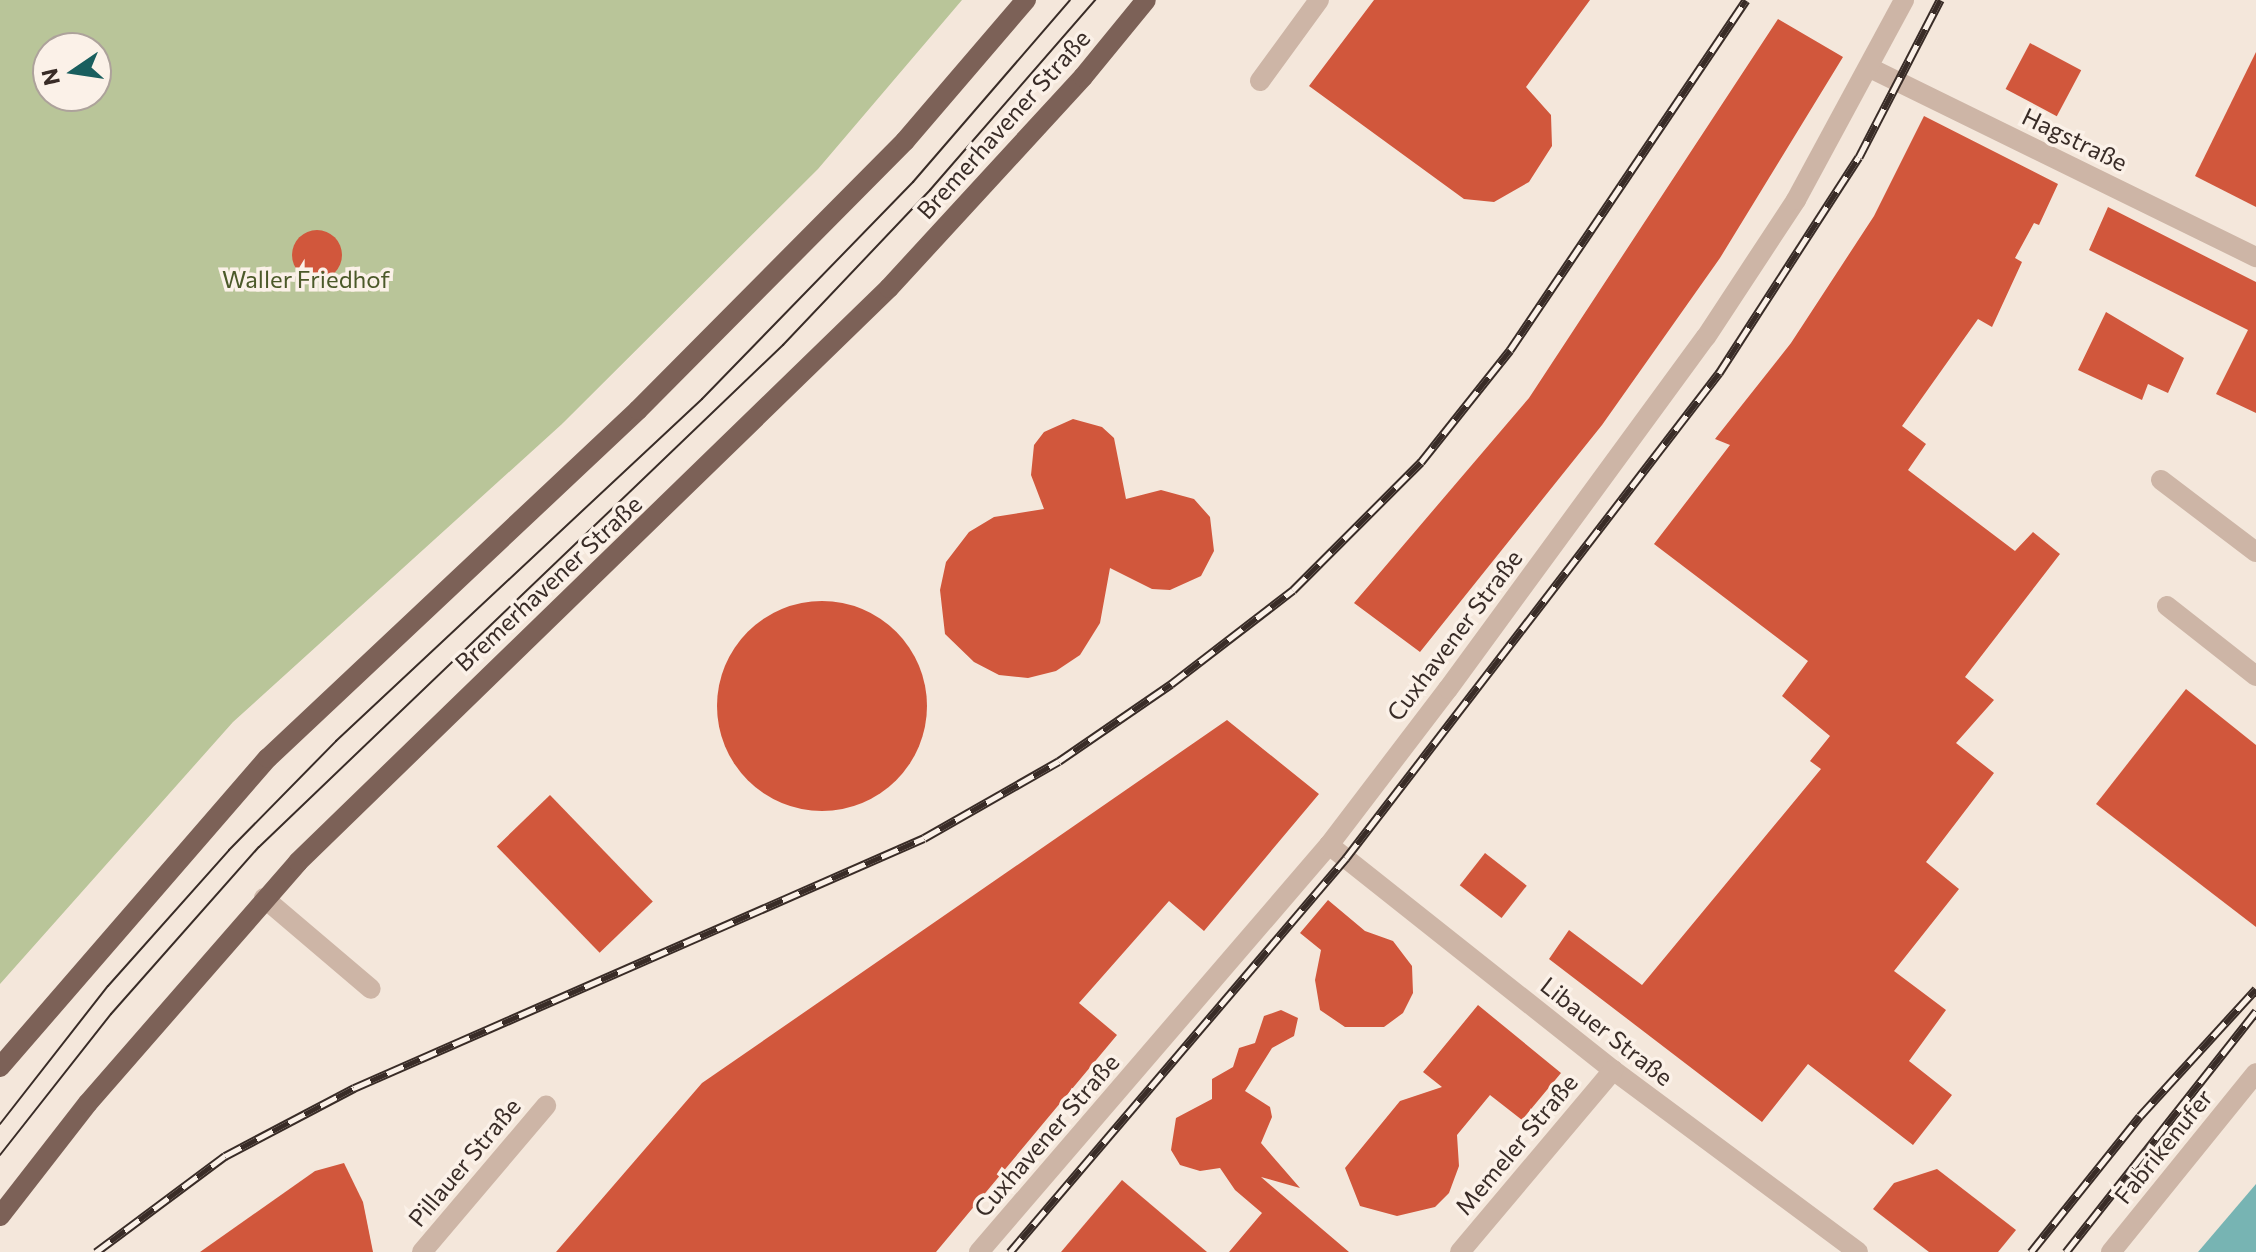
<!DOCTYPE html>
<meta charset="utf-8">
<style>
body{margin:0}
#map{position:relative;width:2256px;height:1252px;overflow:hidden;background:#f4e7db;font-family:Commissioner,sans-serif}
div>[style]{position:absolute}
.green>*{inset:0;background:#b9c599}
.water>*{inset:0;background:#77b4b3}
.building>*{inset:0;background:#d1573c;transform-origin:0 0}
.round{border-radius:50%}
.minor>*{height:20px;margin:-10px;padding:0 10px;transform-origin:10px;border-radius:10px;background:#cdb5a6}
.major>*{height:20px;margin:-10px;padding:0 10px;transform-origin:10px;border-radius:10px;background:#7c6157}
.tram>*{height:2px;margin:-1px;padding:0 1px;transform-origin:1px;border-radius:1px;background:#392c27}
.rail>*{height:9px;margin-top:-4.5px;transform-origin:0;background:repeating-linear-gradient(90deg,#fbf1e8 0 18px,#392c27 0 36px);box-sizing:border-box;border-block:2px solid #392c27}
span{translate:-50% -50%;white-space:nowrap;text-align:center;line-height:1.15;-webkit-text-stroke:7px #fbf1e8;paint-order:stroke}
.street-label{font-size:24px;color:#392c27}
.park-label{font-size:24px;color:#4b5929}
.north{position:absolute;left:32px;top:32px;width:80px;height:80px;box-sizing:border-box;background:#fbf1e8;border:2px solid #ada29b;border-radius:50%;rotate:257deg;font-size:22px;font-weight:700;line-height:32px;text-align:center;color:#392c27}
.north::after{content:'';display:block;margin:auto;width:28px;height:36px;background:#195e5e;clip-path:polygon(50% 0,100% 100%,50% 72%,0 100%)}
</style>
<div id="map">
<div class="green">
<i style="clip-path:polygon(evenodd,0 0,962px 0,818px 169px,562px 424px,233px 722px,0 984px,0 0,48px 48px,96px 48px,96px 96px,48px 96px,48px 48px)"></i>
</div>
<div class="water">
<i style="clip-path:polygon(2256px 1184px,2256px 1252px,2198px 1252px)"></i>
</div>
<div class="building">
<i style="clip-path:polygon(1374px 0,1590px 0,1526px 87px,1551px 115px,1552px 146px,1529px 182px,1494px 202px,1464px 199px,1309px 86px)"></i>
<i style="clip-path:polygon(1778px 19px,1843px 57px,1720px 258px,1602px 425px,1420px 652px,1354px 603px,1529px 398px)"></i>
<i style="left:2030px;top:43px;width:58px;height:52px;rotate:28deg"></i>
<i style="clip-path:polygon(2256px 52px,2256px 207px,2195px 176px)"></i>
<i style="clip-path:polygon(1924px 116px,2058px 184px,2039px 225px,2034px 223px,2015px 258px,2022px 262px,1992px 327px,1978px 319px,1902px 426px,1926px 444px,1908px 470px,2015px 551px,2033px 532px,2060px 554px,1965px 677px,1994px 700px,1956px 743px,1994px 773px,1926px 862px,1959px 889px,1894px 971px,1946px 1010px,1909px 1061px,1952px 1095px,1913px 1145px,1808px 1064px,1762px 1122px,1549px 959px,1569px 930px,1642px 985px,1821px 769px,1810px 761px,1830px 736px,1782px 696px,1808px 661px,1654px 544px,1730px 445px,1715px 439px,1791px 343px,1874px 216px)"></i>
<i style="clip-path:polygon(2108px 207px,2256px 282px,2256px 413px,2216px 394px,2248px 330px,2089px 250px)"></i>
<i class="round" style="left:292px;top:230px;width:50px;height:50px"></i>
<i style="clip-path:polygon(2106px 312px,2184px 358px,2168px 393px,2148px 384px,2142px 400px,2078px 370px)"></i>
<i style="clip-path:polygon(1073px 419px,1102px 427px,1114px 438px,1126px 499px,1161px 490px,1194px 499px,1210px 517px,1214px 551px,1201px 576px,1170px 590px,1152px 589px,1110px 568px,1100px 623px,1080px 655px,1056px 671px,1028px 678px,999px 675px,974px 662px,945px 634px,940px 590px,946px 562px,969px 532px,994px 517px,1044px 509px,1031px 475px,1034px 445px,1044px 432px)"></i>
<i class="round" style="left:717px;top:601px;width:210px;height:210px"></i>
<i style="clip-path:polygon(2186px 689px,2256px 745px,2256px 927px,2096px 804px)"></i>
<i style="clip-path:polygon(1227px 720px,1319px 794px,1204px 931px,1169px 901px,1079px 1003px,1117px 1035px,936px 1252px,556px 1252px,702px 1083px)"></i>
<i style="left:550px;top:795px;width:148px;height:74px;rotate:46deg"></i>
<i style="left:1485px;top:853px;width:53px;height:41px;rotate:38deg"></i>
<i style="clip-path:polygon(1328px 900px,1365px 931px,1393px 941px,1412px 966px,1413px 993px,1403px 1013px,1384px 1027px,1345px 1027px,1320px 1010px,1315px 980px,1321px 950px,1300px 933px)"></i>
<i style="clip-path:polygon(1478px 1005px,1561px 1073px,1522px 1120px,1490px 1095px,1457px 1135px,1459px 1166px,1449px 1193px,1435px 1207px,1397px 1216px,1360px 1206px,1345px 1168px,1400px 1101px,1442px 1087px,1423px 1072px)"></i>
<i style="clip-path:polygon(1281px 1010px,1298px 1018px,1294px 1036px,1272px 1048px,1245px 1091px,1270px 1107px,1272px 1117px,1261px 1143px,1300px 1188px,1261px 1177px,1349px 1252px,1229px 1252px,1262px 1213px,1235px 1190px,1220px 1168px,1200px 1171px,1180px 1165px,1171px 1150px,1176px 1118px,1212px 1099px,1212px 1079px,1233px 1067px,1239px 1048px,1255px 1043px,1264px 1016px)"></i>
<i style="clip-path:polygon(344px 1163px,363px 1202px,373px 1252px,200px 1252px,315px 1171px)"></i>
<i style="clip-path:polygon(1937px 1169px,2016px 1230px,1998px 1252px,1929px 1252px,1873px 1209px,1894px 1183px)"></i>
<i style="clip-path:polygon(1122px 1180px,1207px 1252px,1061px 1252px)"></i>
</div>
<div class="minor">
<i style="left:1870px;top:68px;width:430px;rotate:26.1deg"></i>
<i style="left:1260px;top:81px;width:100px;rotate:-53.9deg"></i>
<i style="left:2161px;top:480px;width:119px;rotate:37.2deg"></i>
<i style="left:2167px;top:606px;width:113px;rotate:38.2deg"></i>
<i style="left:1329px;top:845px;width:362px;rotate:38.4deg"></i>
<i style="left:1613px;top:1070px;width:305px;rotate:36.6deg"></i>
<i style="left:264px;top:898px;width:140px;rotate:40.4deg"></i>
<i style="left:422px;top:1252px;width:192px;rotate:-49.7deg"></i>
<i style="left:979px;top:1252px;width:537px;rotate:-49.31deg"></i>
<i style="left:1329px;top:845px;width:196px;rotate:-52.7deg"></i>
<i style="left:1448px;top:689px;width:436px;rotate:-53.8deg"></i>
<i style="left:1706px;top:337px;width:164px;rotate:-56.7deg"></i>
<i style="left:1796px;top:200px;width:227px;rotate:-61.6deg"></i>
<i style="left:1460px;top:1252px;width:238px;rotate:-49.9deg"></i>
<i style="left:2111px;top:1252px;width:230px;rotate:-51deg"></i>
</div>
<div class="major">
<i style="left:0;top:1067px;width:409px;rotate:-49.1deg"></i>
<i style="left:268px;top:758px;width:508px;rotate:-43.24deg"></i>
<i style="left:638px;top:410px;width:379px;rotate:-45.2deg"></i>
<i style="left:905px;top:141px;width:186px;rotate:-49.4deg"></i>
<i style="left:0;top:1216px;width:143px;rotate:-52.1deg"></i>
<i style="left:88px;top:1103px;width:320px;rotate:-48.9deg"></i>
<i style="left:298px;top:862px;width:824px;rotate:-44.16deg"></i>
<i style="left:889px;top:288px;width:287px;rotate:-47.4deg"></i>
<i style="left:1083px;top:77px;width:99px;rotate:-50.7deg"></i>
</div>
<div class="tram">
<i style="left:0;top:1124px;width:175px;rotate:-52deg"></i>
<i style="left:108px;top:986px;width:182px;rotate:-48.3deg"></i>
<i style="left:229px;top:850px;width:153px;rotate:-45.5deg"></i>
<i style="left:336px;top:741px;width:501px;rotate:-43.06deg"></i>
<i style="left:702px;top:399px;width:303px;rotate:-45.8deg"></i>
<i style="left:913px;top:182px;width:240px;rotate:-49.2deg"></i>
<i style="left:0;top:1155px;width:179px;rotate:-51.8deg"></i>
<i style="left:111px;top:1014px;width:223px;rotate:-48.5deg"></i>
<i style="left:259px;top:847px;width:726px;rotate:-43.77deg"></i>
<i style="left:783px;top:345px;width:214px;rotate:-46.5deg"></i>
<i style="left:930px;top:190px;width:252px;rotate:-49deg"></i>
</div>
<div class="rail">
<i style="left:96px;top:1252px;width:161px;rotate:-36.7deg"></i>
<i style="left:225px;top:1156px;width:146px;rotate:-27.8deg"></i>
<i style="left:354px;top:1088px;width:622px;rotate:-23.68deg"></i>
<i style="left:924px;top:838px;width:155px;rotate:-29.7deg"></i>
<i style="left:1059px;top:761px;width:136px;rotate:-34.5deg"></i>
<i style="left:1171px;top:684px;width:154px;rotate:-37.6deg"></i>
<i style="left:1293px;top:590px;width:181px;rotate:-45deg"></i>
<i style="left:1421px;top:462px;width:143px;rotate:-51.5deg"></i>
<i style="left:1510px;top:350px;width:422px;rotate:-56deg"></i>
<i style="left:1010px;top:1252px;width:518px;rotate:-49.54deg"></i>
<i style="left:1346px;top:858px;width:612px;rotate:-52.44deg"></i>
<i style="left:1719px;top:373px;width:257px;rotate:-57.1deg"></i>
<i style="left:1859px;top:157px;width:177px;rotate:-62.7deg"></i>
<i style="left:2031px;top:1252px;width:174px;rotate:-51.3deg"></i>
<i style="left:2140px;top:1116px;width:172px;rotate:-47.6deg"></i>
<i style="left:2066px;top:1252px;width:307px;rotate:-51.7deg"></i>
</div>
<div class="street-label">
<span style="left:1003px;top:124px;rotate:-48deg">Bremerhavener Straße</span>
<span style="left:2075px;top:139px;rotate:26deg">Hagstraße</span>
<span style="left:548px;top:583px;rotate:-43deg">Bremerhavener Straße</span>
<span style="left:1454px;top:635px;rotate:-53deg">Cuxhavener Straße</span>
<span style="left:1607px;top:1031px;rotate:38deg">Libauer Straße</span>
<span style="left:1046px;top:1135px;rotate:-49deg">Cuxhavener Straße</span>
<span style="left:1516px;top:1144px;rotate:-50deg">Memeler Straße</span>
<span style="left:2163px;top:1146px;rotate:-51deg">Fabrikenufer</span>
<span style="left:464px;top:1162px;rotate:-50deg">Pillauer Straße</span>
</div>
<div class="park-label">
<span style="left:306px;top:279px">Waller Friedhof</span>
</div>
<div class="north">N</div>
</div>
